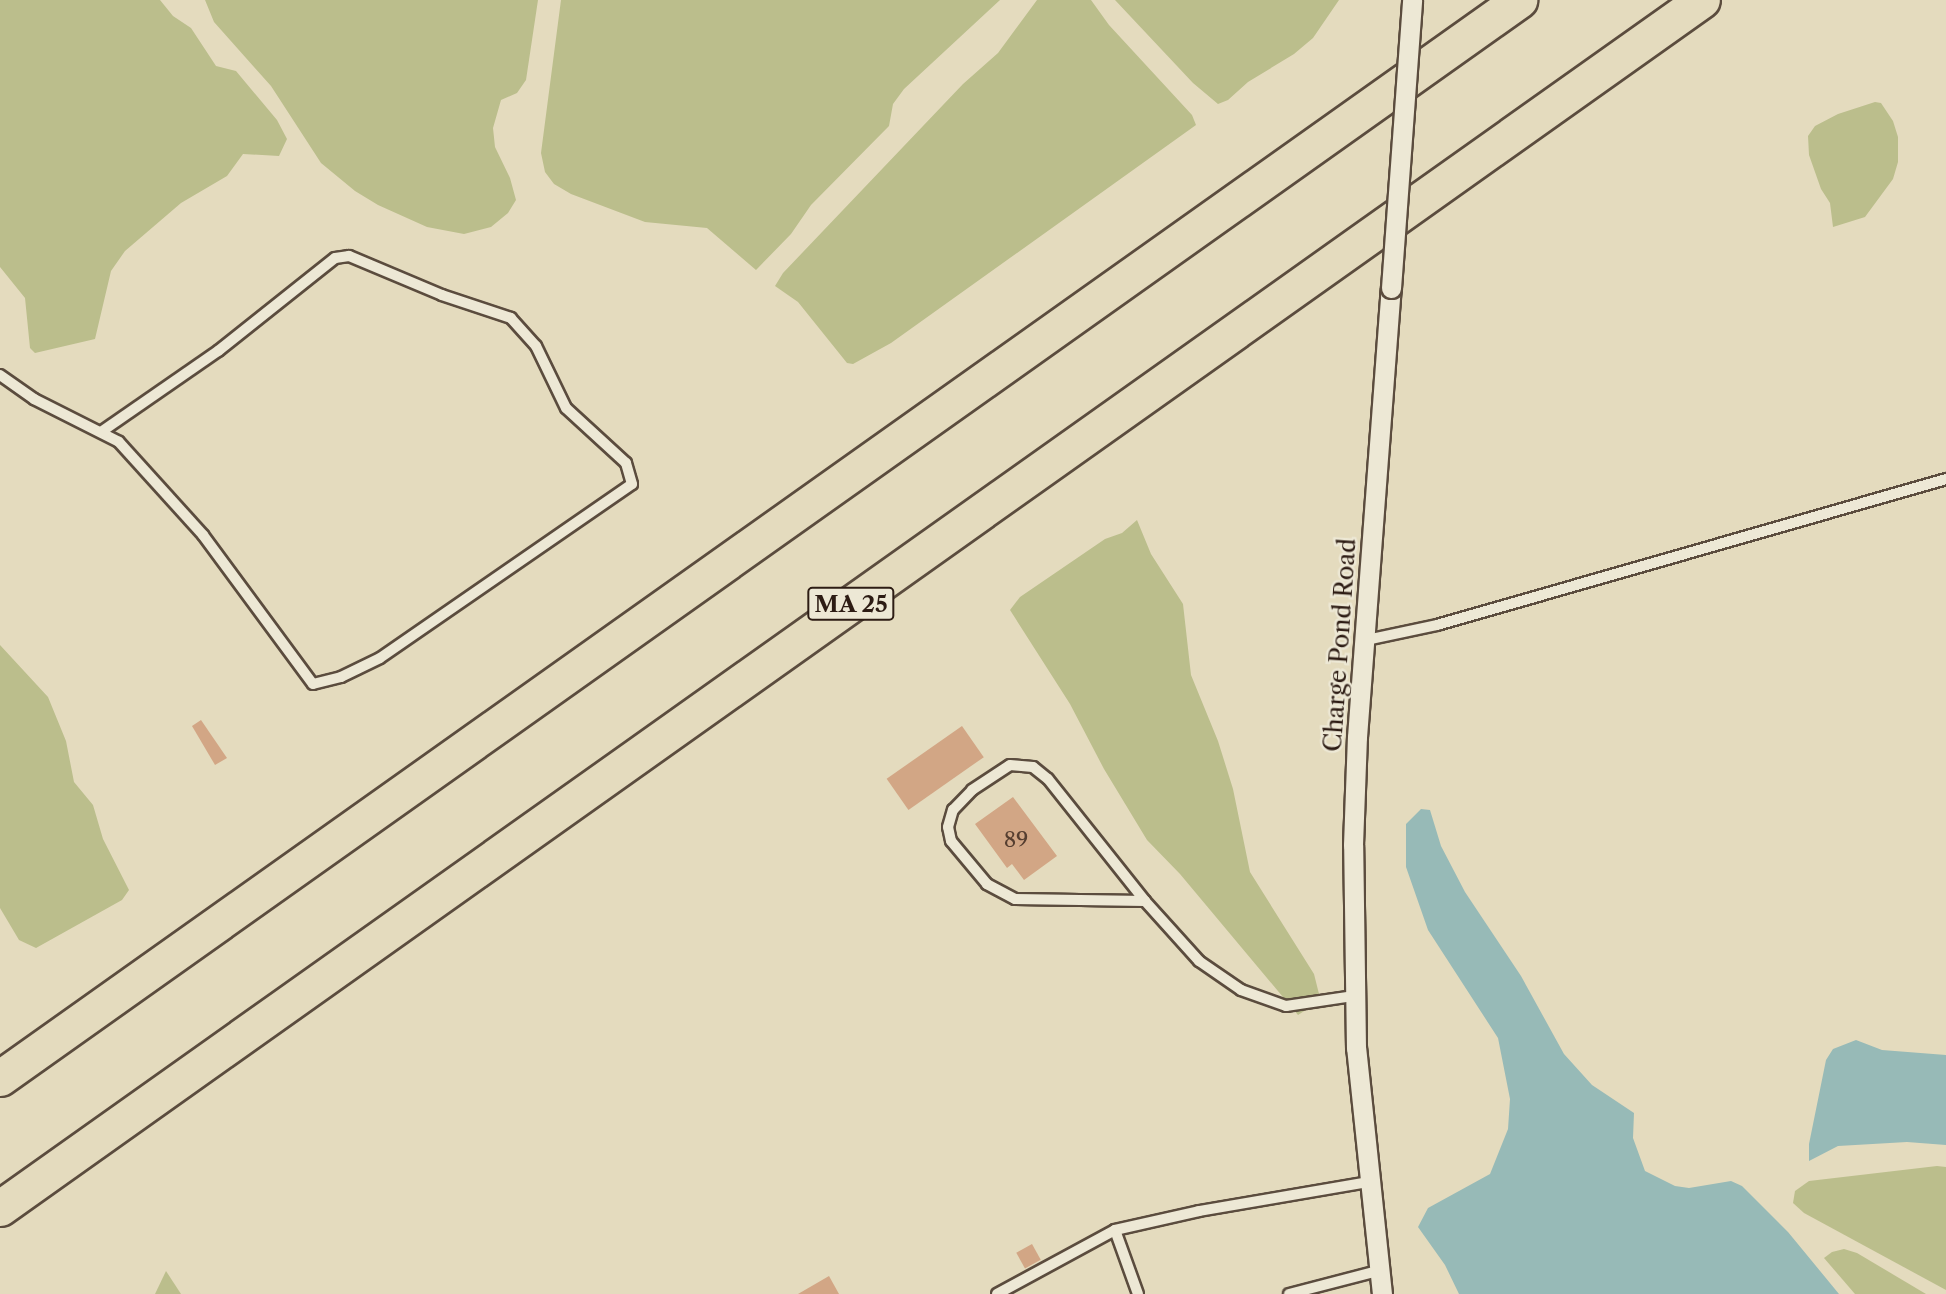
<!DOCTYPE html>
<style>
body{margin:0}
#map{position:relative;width:1946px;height:1294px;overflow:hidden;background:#e4dbbe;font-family:"Libre Caslon Text",serif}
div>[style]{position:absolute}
.green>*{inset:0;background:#bbbe8c}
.water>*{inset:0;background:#97bab7}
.building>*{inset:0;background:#d2a685;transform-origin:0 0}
.roads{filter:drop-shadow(2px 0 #5b4c3e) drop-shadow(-2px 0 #5b4c3e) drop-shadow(0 2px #5b4c3e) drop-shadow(0 -2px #5b4c3e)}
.lane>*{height:10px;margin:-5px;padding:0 5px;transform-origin:5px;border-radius:5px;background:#ede8d5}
.street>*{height:19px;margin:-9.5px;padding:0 9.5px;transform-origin:9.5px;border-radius:9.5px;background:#ede8d5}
.highway>*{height:35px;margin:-17.5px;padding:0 17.5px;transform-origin:17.5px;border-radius:17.5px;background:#e4dbbe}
.bridges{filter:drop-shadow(2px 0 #5b4c3e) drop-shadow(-2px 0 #5b4c3e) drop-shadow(0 2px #5b4c3e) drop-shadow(0 -2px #5b4c3e)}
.street-bridge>*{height:19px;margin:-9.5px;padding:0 9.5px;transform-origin:9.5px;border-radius:9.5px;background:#ede8d5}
span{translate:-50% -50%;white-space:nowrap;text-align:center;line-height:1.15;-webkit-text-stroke:5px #ede8d5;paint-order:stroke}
.number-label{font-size:21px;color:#563e30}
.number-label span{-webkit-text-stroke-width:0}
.shield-label span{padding:2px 5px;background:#ede8d5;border:2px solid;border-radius:5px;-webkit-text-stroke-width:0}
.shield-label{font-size:23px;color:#2d1c14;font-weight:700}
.street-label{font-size:24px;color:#2d1c14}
</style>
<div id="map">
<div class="green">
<i style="clip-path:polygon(0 0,160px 0,173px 16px,191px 28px,216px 66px,236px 71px,277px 120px,287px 139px,279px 156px,243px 154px,227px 176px,181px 203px,125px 251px,111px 271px,95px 339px,35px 353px,30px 348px,25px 298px,0 267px)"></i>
<i style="clip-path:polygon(205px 0,538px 0,526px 80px,517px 93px,501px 100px,493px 128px,495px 147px,510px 178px,516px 200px,508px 213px,491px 227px,464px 234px,427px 227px,378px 205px,355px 191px,321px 163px,271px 86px,214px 22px)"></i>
<i style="clip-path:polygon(561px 0,1000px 0,904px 89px,893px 104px,889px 126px,811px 205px,791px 234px,756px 270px,707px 228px,645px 222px,571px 194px,554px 184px,545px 172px,541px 153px)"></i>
<i style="clip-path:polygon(1037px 0,1091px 0,1109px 25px,1192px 115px,1196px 125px,891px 343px,853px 364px,847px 363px,798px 302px,775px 286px,783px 273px,963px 84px,998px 53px)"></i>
<i style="clip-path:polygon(1115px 0,1339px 0,1313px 38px,1294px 54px,1248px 82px,1228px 100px,1218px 104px,1193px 83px)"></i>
<i style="clip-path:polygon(1875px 102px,1881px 103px,1893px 121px,1898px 137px,1898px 162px,1893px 179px,1865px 217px,1833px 227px,1830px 203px,1821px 189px,1809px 155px,1808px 136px,1815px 126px,1838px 114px)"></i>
<i style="clip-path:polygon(1137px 520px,1151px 554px,1183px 604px,1191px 675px,1218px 741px,1233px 789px,1250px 872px,1314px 974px,1319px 994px,1315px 1004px,1298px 1015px,1180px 874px,1147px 840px,1104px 769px,1070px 704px,1010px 610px,1020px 597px,1105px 539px,1122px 533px)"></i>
<i style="clip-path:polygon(0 645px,48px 697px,66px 741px,74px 782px,93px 805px,103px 839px,129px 890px,122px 900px,36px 948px,19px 940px,0 908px)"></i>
<i style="clip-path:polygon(1937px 1166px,1946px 1167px,1946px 1290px,1804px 1213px,1793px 1203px,1795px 1191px,1809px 1181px)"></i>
<i style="clip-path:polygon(1844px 1249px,1857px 1253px,1926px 1294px,1855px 1294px,1824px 1258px,1832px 1252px)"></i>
<i style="clip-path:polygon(166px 1271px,181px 1294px,155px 1294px)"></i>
</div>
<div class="water">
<i style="clip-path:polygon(1421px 809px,1430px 810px,1441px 846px,1465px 892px,1521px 976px,1564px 1054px,1592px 1085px,1634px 1113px,1633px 1138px,1645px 1171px,1675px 1186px,1689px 1188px,1731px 1181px,1742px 1186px,1788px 1232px,1839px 1294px,1459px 1294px,1445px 1265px,1418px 1227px,1428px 1208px,1490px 1174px,1508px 1129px,1510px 1099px,1498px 1038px,1428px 930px,1406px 867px,1406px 824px)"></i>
<i style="clip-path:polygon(1856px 1040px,1882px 1050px,1946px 1055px,1946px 1145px,1907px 1142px,1838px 1146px,1809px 1161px,1809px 1144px,1826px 1060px,1833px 1049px)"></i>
</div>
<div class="building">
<i style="clip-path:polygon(201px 720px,227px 758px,215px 765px,192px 726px)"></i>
<i style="left:962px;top:726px;width:38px;height:92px;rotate:55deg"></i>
<i style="clip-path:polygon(1013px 797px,1057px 856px,1024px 880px,1012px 864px,1007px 868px,975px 824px)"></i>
<i style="left:1032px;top:1244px;width:18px;height:18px;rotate:61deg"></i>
<i style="clip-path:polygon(829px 1276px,839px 1294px,798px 1294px)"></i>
</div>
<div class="roads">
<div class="lane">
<i style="left:0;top:375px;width:42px;rotate:35.2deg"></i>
<i style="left:34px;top:399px;width:95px;rotate:26.8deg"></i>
<i style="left:119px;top:442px;width:125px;rotate:47.9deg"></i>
<i style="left:203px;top:535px;width:185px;rotate:53.6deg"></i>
<i style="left:313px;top:684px;width:29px;rotate:-14deg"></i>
<i style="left:341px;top:677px;width:43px;rotate:-26deg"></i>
<i style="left:380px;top:658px;width:306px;rotate:-34.6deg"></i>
<i style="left:632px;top:484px;width:22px;rotate:-106deg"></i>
<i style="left:626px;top:463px;width:81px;rotate:-137.5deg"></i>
<i style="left:566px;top:408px;width:69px;rotate:-115.8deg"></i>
<i style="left:536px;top:346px;width:38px;rotate:-132deg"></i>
<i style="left:511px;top:318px;width:73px;rotate:-161.6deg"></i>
<i style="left:442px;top:295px;width:101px;rotate:-157.2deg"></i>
<i style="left:349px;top:256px;width:14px;rotate:172deg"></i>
<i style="left:335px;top:258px;width:149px;rotate:141.5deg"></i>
<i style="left:218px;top:351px;width:142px;rotate:145.3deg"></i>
<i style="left:1366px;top:640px;width:73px;rotate:-11.9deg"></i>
<i style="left:1437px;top:625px;width:530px;rotate:-16deg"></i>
<i style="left:1145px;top:901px;width:130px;rotate:-179.1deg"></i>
<i style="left:1015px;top:899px;width:32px;rotate:-152deg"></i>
<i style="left:987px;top:884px;width:56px;rotate:-129.9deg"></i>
<i style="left:951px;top:841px;width:14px;rotate:-102deg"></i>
<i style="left:948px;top:827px;width:18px;rotate:-74deg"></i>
<i style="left:953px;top:810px;width:28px;rotate:-46deg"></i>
<i style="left:972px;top:790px;width:45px;rotate:-33.3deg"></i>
<i style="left:1010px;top:765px;width:23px;rotate:5deg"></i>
<i style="left:1033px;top:767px;width:19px;rotate:39deg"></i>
<i style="left:1048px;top:779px;width:156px;rotate:51.5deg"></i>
<i style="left:1145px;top:901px;width:81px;rotate:48deg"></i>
<i style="left:1199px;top:961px;width:51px;rotate:34.6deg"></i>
<i style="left:1241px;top:990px;width:48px;rotate:19.6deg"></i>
<i style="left:1286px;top:1006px;width:69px;rotate:-8.4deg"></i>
<i style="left:997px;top:1294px;width:134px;rotate:-28.5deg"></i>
<i style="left:1138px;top:1294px;width:68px;rotate:-109.8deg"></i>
<i style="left:1115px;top:1230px;width:86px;rotate:-12.7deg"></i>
<i style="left:1199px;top:1211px;width:172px;rotate:-9.7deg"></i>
<i style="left:1289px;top:1294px;width:92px;rotate:-14.5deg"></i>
</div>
<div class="street">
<i style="left:1382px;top:1294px;width:247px;rotate:-96deg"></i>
<i style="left:1356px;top:1048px;width:203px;rotate:-90.8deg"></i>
<i style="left:1353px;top:845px;width:108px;rotate:-87.9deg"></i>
<i style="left:1357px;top:737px;width:450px;rotate:-85.7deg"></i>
</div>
<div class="highway">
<i style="left:0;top:1078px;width:1863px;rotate:-35.36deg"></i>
<i style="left:0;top:1208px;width:2087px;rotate:-35.37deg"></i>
</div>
</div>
<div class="bridges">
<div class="street-bridge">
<i style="left:1391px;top:288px;width:289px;rotate:-85.8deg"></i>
</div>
</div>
<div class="number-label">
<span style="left:1016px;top:840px">89</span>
</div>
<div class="shield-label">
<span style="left:851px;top:604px">MA 25</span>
</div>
<div class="street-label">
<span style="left:1340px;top:645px;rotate:-86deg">Charge Pond Road</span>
</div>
</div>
